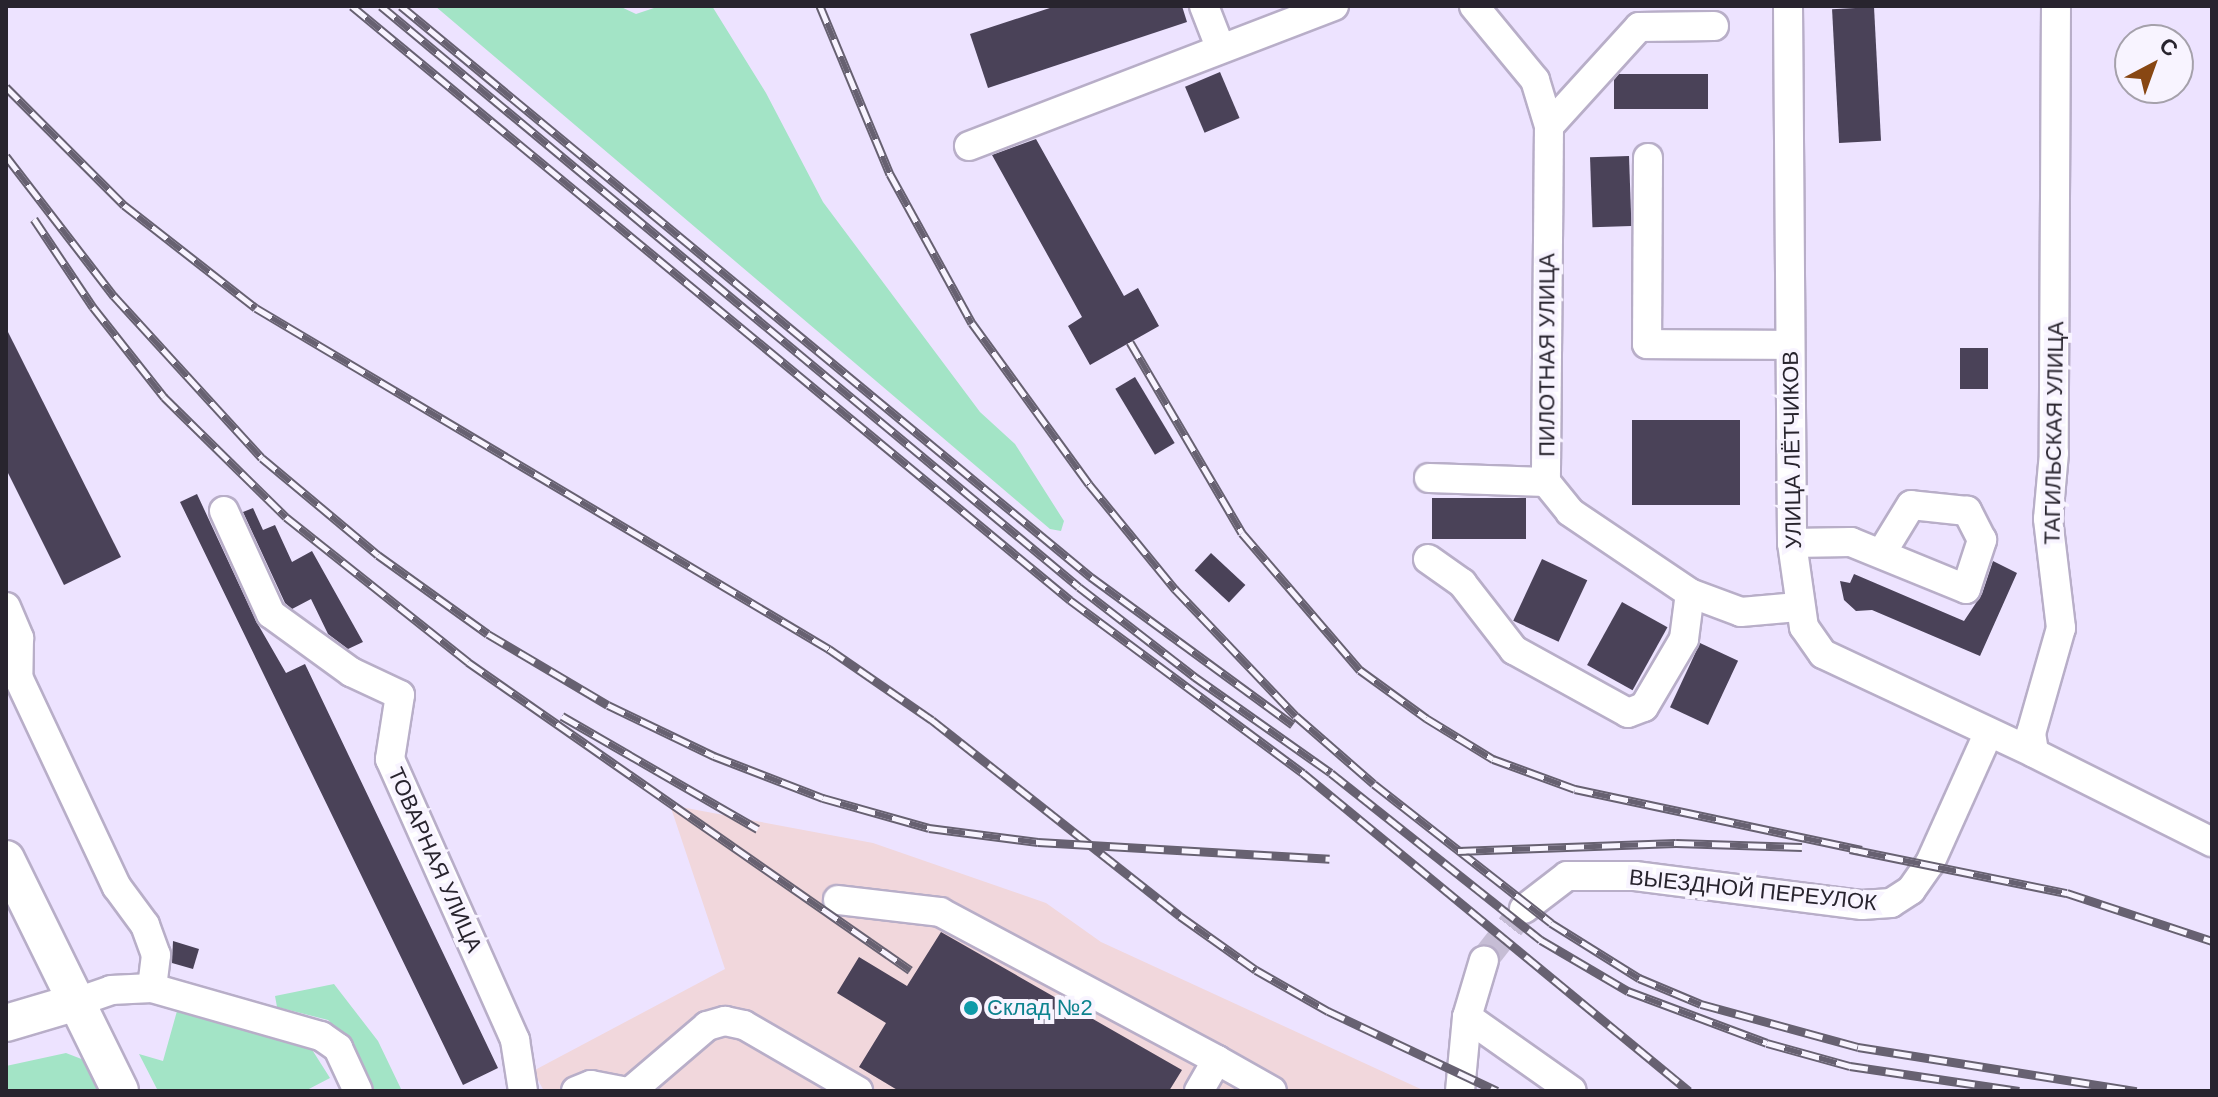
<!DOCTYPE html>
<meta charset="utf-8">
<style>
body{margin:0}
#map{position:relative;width:2218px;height:1097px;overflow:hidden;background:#ede3ff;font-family:Arial,sans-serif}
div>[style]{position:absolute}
.commercial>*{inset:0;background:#f1d7dc}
.green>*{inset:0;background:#a3e4c6}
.building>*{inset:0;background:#4a4258;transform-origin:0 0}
.minor-tunnel>*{height:28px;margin-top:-14px;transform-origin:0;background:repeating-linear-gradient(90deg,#c6bdd5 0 28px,transparent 0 42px)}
.roads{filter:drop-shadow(2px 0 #b8aec8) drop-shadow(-2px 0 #b8aec8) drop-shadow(0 2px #b8aec8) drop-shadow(0 -2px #b8aec8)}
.minor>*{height:28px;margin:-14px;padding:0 14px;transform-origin:14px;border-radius:14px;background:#fff}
.major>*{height:36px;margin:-18px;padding:0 18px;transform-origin:18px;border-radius:18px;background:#fff}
.rail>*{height:9px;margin-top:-4.5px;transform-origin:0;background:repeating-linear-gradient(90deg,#f8f4ff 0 18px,#676171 0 36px);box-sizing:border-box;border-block:2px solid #676171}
.dots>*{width:22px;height:22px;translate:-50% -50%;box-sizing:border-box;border:4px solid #f8f4ff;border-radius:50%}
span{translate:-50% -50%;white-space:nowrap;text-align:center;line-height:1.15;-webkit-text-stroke:8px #f8f4ff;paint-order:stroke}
.street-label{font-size:22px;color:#28242e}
.culture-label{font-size:22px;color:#0d838f}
.left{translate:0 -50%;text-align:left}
.frame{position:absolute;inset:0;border:8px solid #28242e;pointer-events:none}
.north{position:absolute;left:2114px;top:24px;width:80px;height:80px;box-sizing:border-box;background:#f8f4ff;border:2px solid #a5a1ab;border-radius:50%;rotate:41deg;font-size:22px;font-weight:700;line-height:32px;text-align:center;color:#28242e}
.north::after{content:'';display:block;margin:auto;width:28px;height:36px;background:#884713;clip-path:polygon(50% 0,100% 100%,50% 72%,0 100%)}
</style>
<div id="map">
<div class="commercial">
<i style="clip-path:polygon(670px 805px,873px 843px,1046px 903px,1101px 942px,1425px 1091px,544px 1091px,533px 1071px,725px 969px)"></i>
</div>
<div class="green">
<i style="clip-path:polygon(435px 6px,619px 6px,636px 14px,660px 6px,712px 6px,766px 93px,823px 202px,980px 412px,1015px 444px,1064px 521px,1061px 531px,1050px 529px)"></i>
<i style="clip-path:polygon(334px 984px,378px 1041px,402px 1091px,375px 1091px,352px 1043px,328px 1020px,277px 1007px,275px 996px)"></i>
<i style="clip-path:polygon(177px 1011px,311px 1048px,330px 1078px,305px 1091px,158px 1091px,139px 1054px,163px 1061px)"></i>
<i style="clip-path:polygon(66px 1053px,84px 1060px,99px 1091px,6px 1091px,6px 1066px)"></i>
</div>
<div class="building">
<i style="clip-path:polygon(1056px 6px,1182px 6px,1187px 22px,988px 88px,970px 34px)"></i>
<i style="left:1874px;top:7px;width:134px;height:42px;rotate:87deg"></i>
<i style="left:1220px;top:72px;width:50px;height:38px;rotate:67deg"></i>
<i style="clip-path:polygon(1619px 74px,1708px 74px,1708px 109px,1614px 109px,1614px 80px)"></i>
<i style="clip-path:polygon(1036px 139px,1124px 296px,1138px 288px,1159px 326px,1090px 365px,1068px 326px,1082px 317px,992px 155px)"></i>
<i style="left:1629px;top:156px;width:70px;height:39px;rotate:88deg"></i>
<i style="clip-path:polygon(6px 328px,121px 557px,64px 585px,6px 469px)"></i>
<i style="left:1960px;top:348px;width:28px;height:41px"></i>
<i style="left:1135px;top:377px;width:77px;height:23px;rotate:59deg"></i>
<i style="left:1632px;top:420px;width:108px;height:85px"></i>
<i style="clip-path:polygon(197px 494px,256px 621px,286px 673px,305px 664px,498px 1068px,463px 1085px,180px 502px)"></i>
<i style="left:1432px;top:498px;width:94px;height:41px"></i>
<i style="clip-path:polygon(253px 508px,263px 530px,275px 525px,292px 562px,312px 551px,363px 642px,348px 649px,328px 634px,311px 599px,292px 609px,285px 603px,243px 512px)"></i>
<i style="left:1211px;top:553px;width:47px;height:24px;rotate:43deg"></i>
<i style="left:1542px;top:559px;width:50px;height:68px;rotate:25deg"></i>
<i style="clip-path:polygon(1993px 561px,2017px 573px,1980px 656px,1872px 610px,1856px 611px,1844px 600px,1840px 581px,1850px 583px,1854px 574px,1964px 621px,1982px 594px)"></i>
<i style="left:1622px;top:602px;width:52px;height:72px;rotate:29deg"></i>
<i style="left:1700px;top:643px;width:42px;height:71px;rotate:25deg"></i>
<i style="clip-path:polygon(941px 932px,1182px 1070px,1169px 1091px,899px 1091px,859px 1067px,886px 1023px,837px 993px,859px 957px,907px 986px)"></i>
<i style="clip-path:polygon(173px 941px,199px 949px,193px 969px,172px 963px)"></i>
</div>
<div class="minor-tunnel">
<i style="left:1484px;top:960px;width:65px;rotate:-51.9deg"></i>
</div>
<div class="roads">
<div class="minor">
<i style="left:1204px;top:6px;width:44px;rotate:68.7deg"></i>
<i style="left:1474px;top:6px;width:96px;rotate:50.5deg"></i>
<i style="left:1535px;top:80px;width:48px;rotate:73.1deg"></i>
<i style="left:1549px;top:126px;width:356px;rotate:90.5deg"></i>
<i style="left:1546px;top:482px;width:38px;rotate:51deg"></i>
<i style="left:1570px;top:512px;width:145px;rotate:34deg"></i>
<i style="left:1690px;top:593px;width:54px;rotate:20.4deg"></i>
<i style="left:1741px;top:612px;width:57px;rotate:-5deg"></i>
<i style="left:1788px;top:6px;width:537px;rotate:89.57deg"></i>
<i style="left:1792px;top:543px;width:85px;rotate:81.9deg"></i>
<i style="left:1804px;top:627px;width:33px;rotate:55deg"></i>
<i style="left:1823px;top:654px;width:233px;rotate:25.1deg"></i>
<i style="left:2056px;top:6px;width:447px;rotate:90.3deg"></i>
<i style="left:2054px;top:453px;width:66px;rotate:95.2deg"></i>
<i style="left:2048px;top:519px;width:110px;rotate:83.2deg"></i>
<i style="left:2061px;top:628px;width:109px;rotate:105.9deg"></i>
<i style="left:2031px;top:733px;width:20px;rotate:81deg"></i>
<i style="left:2034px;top:753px;width:199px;rotate:26.6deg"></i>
<i style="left:1549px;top:126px;width:134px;rotate:-47.7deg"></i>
<i style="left:1639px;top:27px;width:75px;rotate:-0.8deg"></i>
<i style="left:969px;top:146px;width:391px;rotate:-21deg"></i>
<i style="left:1648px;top:158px;width:186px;rotate:90.3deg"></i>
<i style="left:1647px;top:344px;width:143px;rotate:0.4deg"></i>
<i style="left:1429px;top:478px;width:117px;rotate:2deg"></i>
<i style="left:224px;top:511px;width:113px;rotate:65.5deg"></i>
<i style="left:271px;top:614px;width:99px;rotate:35.9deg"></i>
<i style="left:351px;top:672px;width:54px;rotate:25.1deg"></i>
<i style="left:400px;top:695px;width:65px;rotate:98.9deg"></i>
<i style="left:390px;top:759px;width:308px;rotate:66deg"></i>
<i style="left:515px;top:1040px;width:52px;rotate:81.1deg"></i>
<i style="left:1792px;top:543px;width:59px;rotate:-1deg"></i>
<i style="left:1851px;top:542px;width:124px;rotate:22.2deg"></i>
<i style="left:1966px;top:589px;width:52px;rotate:-71.9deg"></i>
<i style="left:1982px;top:540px;width:33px;rotate:-117deg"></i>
<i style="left:1967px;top:511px;width:56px;rotate:-173.9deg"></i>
<i style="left:1911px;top:505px;width:57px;rotate:121.5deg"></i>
<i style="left:1428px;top:559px;width:42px;rotate:35.2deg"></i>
<i style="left:1462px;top:583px;width:85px;rotate:52.2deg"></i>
<i style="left:1514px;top:650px;width:130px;rotate:28.9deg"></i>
<i style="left:1628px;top:713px;width:17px;rotate:-21deg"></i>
<i style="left:1644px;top:707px;width:79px;rotate:-59.5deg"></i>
<i style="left:1684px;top:639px;width:46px;rotate:-82.6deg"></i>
<i style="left:6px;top:607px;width:34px;rotate:67deg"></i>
<i style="left:19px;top:638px;width:39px;rotate:91deg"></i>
<i style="left:18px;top:677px;width:232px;rotate:64.8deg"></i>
<i style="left:117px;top:887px;width:47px;rotate:53.6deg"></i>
<i style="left:145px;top:925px;width:32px;rotate:70deg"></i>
<i style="left:156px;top:955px;width:33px;rotate:97deg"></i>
<i style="left:838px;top:900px;width:103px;rotate:6.7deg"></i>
<i style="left:940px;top:912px;width:314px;rotate:28.1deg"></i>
<i style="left:1524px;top:909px;width:54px;rotate:-37.5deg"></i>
<i style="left:1567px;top:876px;width:68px"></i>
<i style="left:1635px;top:876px;width:229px;rotate:7.3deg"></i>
<i style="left:1862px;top:905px;width:29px;rotate:-4deg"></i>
<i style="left:1891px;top:903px;width:24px;rotate:-33deg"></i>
<i style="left:1911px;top:890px;width:33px;rotate:-55deg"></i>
<i style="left:1930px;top:863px;width:141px;rotate:-65.8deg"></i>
<i style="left:77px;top:1002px;width:36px;rotate:-19deg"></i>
<i style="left:111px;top:990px;width:41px;rotate:-2.8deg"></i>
<i style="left:152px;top:988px;width:176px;rotate:15.9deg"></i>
<i style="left:321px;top:1036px;width:21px;rotate:35deg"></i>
<i style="left:338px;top:1048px;width:47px;rotate:65.1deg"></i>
<i style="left:1467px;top:1017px;width:128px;rotate:35.2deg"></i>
<i style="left:576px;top:1091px;width:16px;rotate:-22deg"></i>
<i style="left:591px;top:1085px;width:33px;rotate:11deg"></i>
<i style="left:631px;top:1091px;width:100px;rotate:-40.5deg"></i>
<i style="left:707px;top:1026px;width:19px;rotate:-16deg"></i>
<i style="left:725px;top:1021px;width:19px;rotate:12deg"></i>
<i style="left:744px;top:1025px;width:132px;rotate:30.1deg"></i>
<i style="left:1199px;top:1091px;width:36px;rotate:-60deg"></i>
<i style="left:1217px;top:1060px;width:63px;rotate:29.4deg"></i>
<i style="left:1460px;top:1091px;width:74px;rotate:-84.6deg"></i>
<i style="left:1467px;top:1017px;width:59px;rotate:-73.4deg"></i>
</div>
<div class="major">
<i style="left:6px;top:859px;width:258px;rotate:63.8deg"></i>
<i style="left:6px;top:1023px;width:74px;rotate:-16.5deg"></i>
</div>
</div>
<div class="rail">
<i style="left:352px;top:6px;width:932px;rotate:39.6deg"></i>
<i style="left:1070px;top:600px;width:290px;rotate:36.6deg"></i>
<i style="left:1303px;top:773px;width:500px;rotate:39.48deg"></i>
<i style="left:381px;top:6px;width:908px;rotate:39.77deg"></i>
<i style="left:1079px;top:587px;width:147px;rotate:37.8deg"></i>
<i style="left:1195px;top:677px;width:166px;rotate:35.2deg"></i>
<i style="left:1331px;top:773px;width:268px;rotate:38.5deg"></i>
<i style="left:1541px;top:940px;width:101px;rotate:30.4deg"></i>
<i style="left:1628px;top:991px;width:148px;rotate:20.5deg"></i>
<i style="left:1767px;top:1043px;width:86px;rotate:15.5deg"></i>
<i style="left:1850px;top:1066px;width:171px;rotate:8.4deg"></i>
<i style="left:401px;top:6px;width:896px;rotate:39.61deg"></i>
<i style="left:1091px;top:577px;width:250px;rotate:36.2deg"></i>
<i style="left:820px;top:6px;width:182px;rotate:67.4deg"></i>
<i style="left:890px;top:174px;width:170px;rotate:61.2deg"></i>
<i style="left:972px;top:323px;width:199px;rotate:54deg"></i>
<i style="left:1089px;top:484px;width:136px;rotate:50.7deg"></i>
<i style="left:1175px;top:589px;width:175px;rotate:46.4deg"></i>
<i style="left:1296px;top:716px;width:103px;rotate:41.1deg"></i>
<i style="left:1374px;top:784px;width:225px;rotate:38.1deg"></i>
<i style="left:1551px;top:923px;width:104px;rotate:32deg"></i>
<i style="left:1639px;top:978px;width:67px;rotate:22.8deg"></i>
<i style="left:1701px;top:1004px;width:163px;rotate:15.3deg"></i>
<i style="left:1858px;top:1047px;width:282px;rotate:9deg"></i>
<i style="left:6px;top:87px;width:167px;rotate:45deg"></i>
<i style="left:124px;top:205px;width:167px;rotate:38deg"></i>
<i style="left:256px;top:308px;width:667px;rotate:30.76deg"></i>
<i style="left:829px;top:649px;width:125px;rotate:34.6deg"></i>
<i style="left:932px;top:720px;width:316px;rotate:38.3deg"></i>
<i style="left:1180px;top:916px;width:93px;rotate:35.4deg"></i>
<i style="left:1256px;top:970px;width:83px;rotate:29.7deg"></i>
<i style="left:1328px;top:1011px;width:187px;rotate:25.3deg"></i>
<i style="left:6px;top:156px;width:177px;rotate:52.4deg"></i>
<i style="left:114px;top:296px;width:219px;rotate:47.6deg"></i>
<i style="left:262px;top:458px;width:151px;rotate:39.9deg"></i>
<i style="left:378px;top:555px;width:135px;rotate:35.7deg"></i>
<i style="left:488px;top:634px;width:139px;rotate:30.6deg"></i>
<i style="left:608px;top:705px;width:118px;rotate:25.7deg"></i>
<i style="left:714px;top:756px;width:117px;rotate:21.1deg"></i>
<i style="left:823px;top:798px;width:110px;rotate:15.8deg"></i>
<i style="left:929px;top:828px;width:110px;rotate:7.3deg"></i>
<i style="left:1038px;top:842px;width:292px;rotate:3.3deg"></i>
<i style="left:34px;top:219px;width:106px;rotate:56.2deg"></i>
<i style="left:93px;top:307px;width:115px;rotate:51.7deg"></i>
<i style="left:164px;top:397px;width:171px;rotate:44.5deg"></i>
<i style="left:286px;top:517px;width:233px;rotate:38.5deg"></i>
<i style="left:468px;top:662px;width:539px;rotate:34.87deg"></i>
<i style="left:1130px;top:342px;width:221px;rotate:59.6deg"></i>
<i style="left:1242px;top:533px;width:181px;rotate:49.3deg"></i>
<i style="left:1360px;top:670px;width:82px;rotate:36deg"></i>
<i style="left:1426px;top:718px;width:79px;rotate:31.5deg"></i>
<i style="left:1493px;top:759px;width:87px;rotate:20.1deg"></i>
<i style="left:1575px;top:789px;width:293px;rotate:12deg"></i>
<i style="left:562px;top:716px;width:226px;rotate:30deg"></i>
<i style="left:1850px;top:849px;width:221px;rotate:11.5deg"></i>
<i style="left:2067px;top:893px;width:153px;rotate:18.3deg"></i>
<i style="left:1458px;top:851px;width:218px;rotate:-2.1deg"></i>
<i style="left:1676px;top:843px;width:126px;rotate:1.8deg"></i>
</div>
<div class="dots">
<i style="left:971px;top:1008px;background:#0f9aa8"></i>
</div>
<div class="street-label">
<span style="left:1547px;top:355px;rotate:-90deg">ПИЛОТНАЯ УЛИЦА</span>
<span style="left:2054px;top:433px;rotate:-89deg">ТАГИЛЬСКАЯ УЛИЦА</span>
<span style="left:1792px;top:450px;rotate:-91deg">УЛИЦА ЛЁТЧИКОВ</span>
<span style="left:435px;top:860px;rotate:66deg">ТОВАРНАЯ УЛИЦА</span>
<span style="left:1753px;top:890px;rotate:6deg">ВЫЕЗДНОЙ ПЕРЕУЛОК</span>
</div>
<div class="culture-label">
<span class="left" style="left:987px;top:1008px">Склад №2</span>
</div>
<div class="frame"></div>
<div class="north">С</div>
</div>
